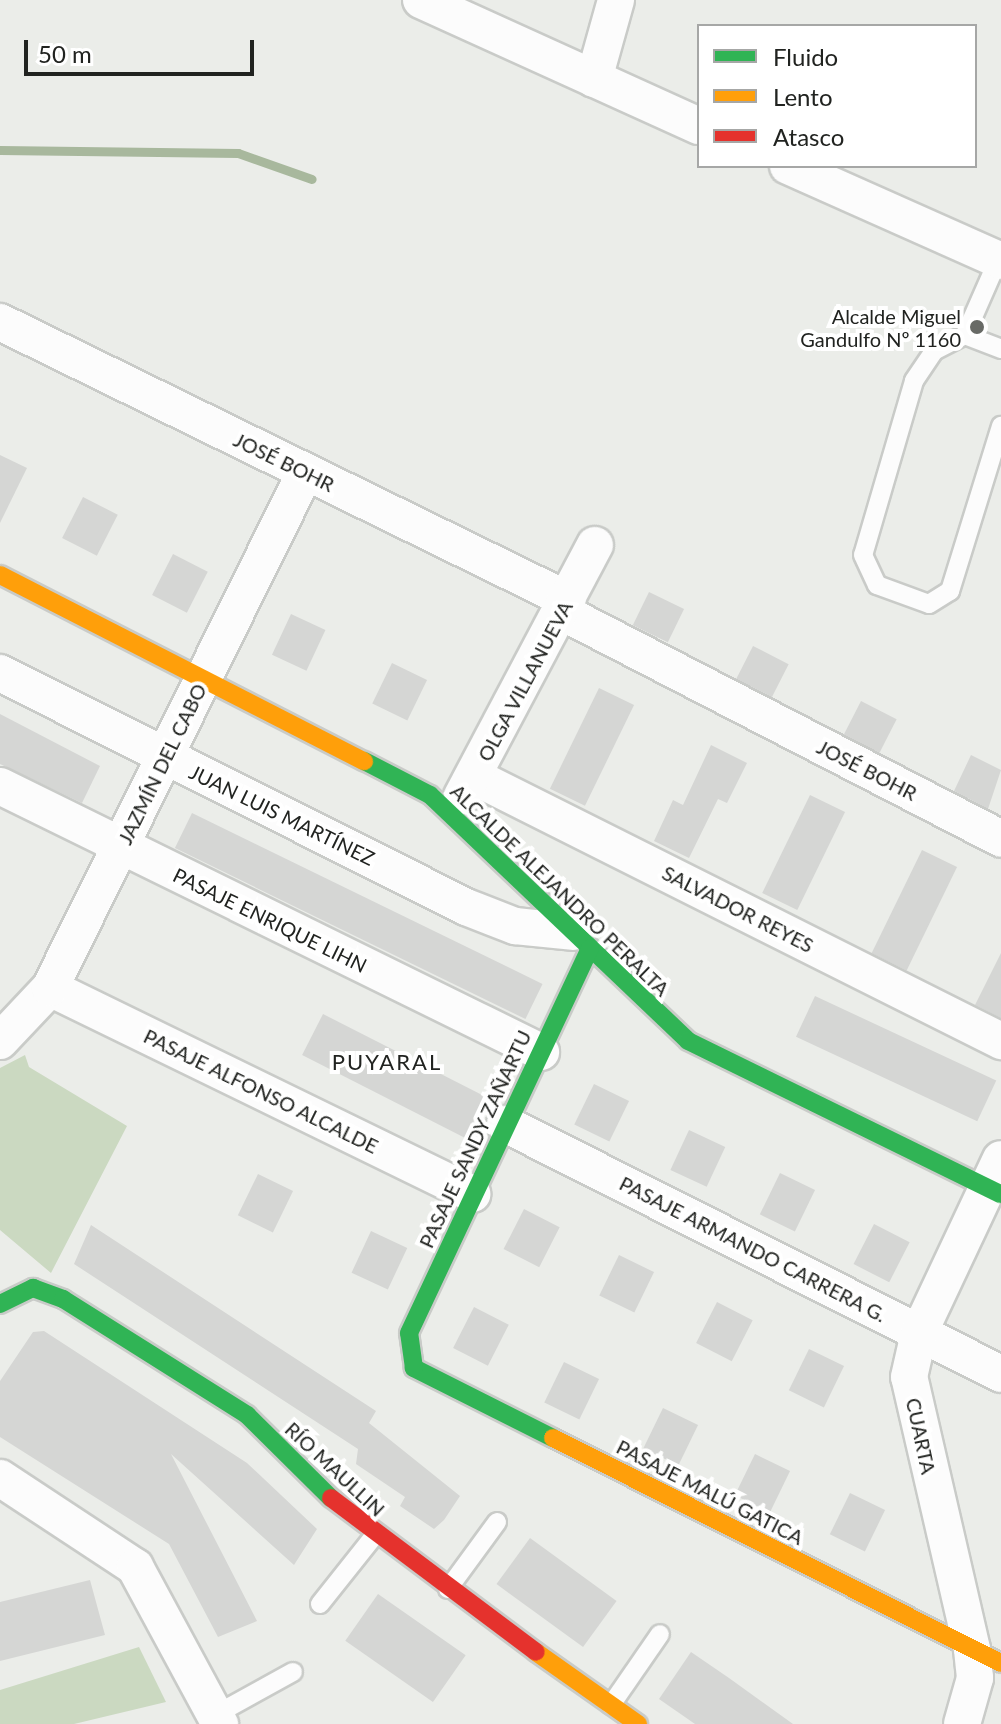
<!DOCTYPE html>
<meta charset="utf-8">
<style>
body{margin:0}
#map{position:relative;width:1001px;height:1724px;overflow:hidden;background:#ebede9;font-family:Lato,sans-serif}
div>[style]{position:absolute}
.green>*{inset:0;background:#cbd9c1}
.stream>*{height:9px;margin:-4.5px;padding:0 4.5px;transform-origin:4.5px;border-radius:4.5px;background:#a8b89d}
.building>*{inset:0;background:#d5d6d4;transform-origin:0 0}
.roads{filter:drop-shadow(2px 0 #c9cbc8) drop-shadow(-2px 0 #c9cbc8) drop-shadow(0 2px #c9cbc8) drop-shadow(0 -2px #c9cbc8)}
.lane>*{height:18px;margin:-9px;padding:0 9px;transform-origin:9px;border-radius:9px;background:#fcfcfc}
.street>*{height:36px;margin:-18px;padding:0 18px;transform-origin:18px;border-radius:18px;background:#fcfcfc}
.fast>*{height:18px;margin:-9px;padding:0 9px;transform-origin:9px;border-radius:9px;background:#30b455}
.slow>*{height:18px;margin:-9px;padding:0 9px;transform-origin:9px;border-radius:9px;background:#ff9f0a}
.jam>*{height:18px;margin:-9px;padding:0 9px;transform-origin:9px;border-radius:9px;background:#e5322d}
.dots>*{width:22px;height:22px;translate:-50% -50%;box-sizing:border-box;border:4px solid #fff;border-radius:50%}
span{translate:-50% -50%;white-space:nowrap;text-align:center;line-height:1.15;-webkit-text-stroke:8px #fff;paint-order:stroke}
.poi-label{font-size:20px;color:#212320}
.right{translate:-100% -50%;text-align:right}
.street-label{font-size:20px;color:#212320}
.neighbourhood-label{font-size:22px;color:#212320;letter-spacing:2px}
.legend{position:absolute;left:697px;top:24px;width:280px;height:144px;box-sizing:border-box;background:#fff;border:2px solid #a6a7a6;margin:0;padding:10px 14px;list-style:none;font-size:24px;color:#212320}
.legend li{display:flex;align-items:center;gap:16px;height:40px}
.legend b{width:40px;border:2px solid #a6a7a6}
.scale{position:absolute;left:24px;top:40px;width:230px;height:36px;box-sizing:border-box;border:4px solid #212320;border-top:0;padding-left:10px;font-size:24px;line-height:28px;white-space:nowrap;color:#212320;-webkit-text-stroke:6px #fff;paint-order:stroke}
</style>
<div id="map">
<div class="green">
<i style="clip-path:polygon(25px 1055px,29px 1067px,127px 1126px,51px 1273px,0 1230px,0 1068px)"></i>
<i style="clip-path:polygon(139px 1647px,166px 1702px,74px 1724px,0 1724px,0 1690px)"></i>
</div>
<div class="stream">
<i style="left:0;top:150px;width:238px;rotate:0.7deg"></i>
<i style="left:238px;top:153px;width:78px;rotate:19.4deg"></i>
</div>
<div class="building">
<i style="clip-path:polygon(0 455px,27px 468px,0 523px)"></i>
<i style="left:83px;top:497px;width:39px;height:46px;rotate:27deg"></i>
<i style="left:173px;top:554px;width:39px;height:46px;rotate:27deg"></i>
<i style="left:649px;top:592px;width:39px;height:37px;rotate:26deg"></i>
<i style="left:291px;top:614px;width:38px;height:45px;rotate:25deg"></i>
<i style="left:753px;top:646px;width:40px;height:37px;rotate:27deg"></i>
<i style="left:392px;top:663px;width:39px;height:45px;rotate:26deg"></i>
<i style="left:599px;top:688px;width:39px;height:112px;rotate:26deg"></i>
<i style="left:861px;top:701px;width:40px;height:38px;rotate:27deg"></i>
<i style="clip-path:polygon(0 714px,100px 766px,82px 803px,0 764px)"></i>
<i style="clip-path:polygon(711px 745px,747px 763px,727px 803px,718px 799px,689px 858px,654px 841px,673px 800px,683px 805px)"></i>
<i style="clip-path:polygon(971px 755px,1001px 770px,988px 809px,954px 791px)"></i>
<i style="left:810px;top:795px;width:39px;height:109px;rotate:26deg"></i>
<i style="left:192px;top:813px;width:390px;height:39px;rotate:26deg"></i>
<i style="left:922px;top:850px;width:39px;height:115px;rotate:26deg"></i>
<i style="clip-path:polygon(1001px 953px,1001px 1018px,975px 1005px)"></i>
<i style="left:815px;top:996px;width:200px;height:45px;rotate:25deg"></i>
<i style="left:323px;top:1014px;width:188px;height:46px;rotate:27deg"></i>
<i style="left:594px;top:1084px;width:39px;height:45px;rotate:26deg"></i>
<i style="left:689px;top:1130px;width:40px;height:44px;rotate:25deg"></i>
<i style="left:780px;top:1173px;width:39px;height:46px;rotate:26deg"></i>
<i style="left:258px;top:1174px;width:39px;height:46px;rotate:26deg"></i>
<i style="left:524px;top:1209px;width:40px;height:45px;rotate:27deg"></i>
<i style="left:874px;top:1224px;width:40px;height:45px;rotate:27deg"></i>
<i style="clip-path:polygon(91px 1225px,376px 1411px,369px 1423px,460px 1496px,444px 1520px,434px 1529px,400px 1506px,405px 1497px,356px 1464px,358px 1449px,74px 1264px)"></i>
<i style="left:371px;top:1231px;width:40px;height:46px;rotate:25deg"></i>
<i style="left:619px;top:1255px;width:39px;height:45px;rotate:26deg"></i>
<i style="left:717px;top:1302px;width:40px;height:46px;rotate:27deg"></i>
<i style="left:474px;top:1307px;width:39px;height:46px;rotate:27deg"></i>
<i style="clip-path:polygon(44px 1331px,247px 1463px,317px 1529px,294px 1565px,171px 1454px,257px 1621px,218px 1637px,169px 1544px,0 1437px,0 1381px,33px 1332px)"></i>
<i style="left:809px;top:1349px;width:39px;height:46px;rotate:26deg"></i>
<i style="left:564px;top:1362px;width:39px;height:45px;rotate:26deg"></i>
<i style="left:663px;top:1408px;width:39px;height:45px;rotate:26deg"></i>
<i style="left:755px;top:1454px;width:39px;height:46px;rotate:26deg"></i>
<i style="left:850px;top:1493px;width:39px;height:46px;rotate:26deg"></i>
<i style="left:530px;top:1538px;width:107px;height:57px;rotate:36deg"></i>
<i style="clip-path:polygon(90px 1580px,105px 1635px,0 1661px,0 1602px)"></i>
<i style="left:378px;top:1594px;width:107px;height:57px;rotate:35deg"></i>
<i style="clip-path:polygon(691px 1652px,729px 1678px,793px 1724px,695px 1724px,659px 1699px)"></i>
</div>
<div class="roads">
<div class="lane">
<i style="left:998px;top:260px;width:82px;rotate:113.7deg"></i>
<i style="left:965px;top:335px;width:35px;rotate:153deg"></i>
<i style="left:934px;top:351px;width:36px;rotate:124deg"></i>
<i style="left:914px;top:381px;width:181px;rotate:106.3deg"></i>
<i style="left:863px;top:555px;width:33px;rotate:65deg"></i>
<i style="left:877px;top:585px;width:55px;rotate:20.1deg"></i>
<i style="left:929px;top:604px;width:25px;rotate:-32deg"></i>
<i style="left:950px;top:591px;width:173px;rotate:-72.8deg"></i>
<i style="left:965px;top:335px;width:39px;rotate:21deg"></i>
<i style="left:448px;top:1589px;width:83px;rotate:-53.8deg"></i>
<i style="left:320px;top:1604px;width:87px;rotate:-51.5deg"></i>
<i style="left:611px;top:1705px;width:86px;rotate:-55.4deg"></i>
<i style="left:215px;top:1715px;width:89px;rotate:-28.9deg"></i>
</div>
<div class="street">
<i style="left:421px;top:0;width:305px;rotate:24.4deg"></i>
<i style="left:594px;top:79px;width:82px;rotate:-74.4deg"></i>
<i style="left:788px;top:166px;width:233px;rotate:24deg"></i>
<i style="left:0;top:322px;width:632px;rotate:26.08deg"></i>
<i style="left:562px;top:612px;width:494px;rotate:27.3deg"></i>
<i style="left:0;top:673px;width:521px;rotate:26.66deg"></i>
<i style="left:466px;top:907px;width:53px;rotate:21.2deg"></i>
<i style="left:515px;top:926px;width:58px;rotate:5.9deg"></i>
<i style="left:475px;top:777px;width:589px;rotate:26.65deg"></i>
<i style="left:0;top:786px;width:603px;rotate:26.18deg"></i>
<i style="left:462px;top:796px;width:284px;rotate:-62.1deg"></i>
<i style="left:50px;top:988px;width:470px;rotate:26deg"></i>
<i style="left:0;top:1041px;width:73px;rotate:-46.7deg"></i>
<i style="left:50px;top:988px;width:575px;rotate:-63.66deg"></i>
<i style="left:505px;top:1124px;width:555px;rotate:26.75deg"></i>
<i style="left:0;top:1478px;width:162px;rotate:33.4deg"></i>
<i style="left:135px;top:1567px;width:179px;rotate:61.6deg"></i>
<i style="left:962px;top:1724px;width:48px;rotate:-74.2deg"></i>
<i style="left:975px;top:1678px;width:29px;rotate:-96deg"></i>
<i style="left:972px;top:1649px;width:279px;rotate:-103deg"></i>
<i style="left:909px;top:1377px;width:45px;rotate:-77.2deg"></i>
<i style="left:919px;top:1333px;width:192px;rotate:-64.8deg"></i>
</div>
<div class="fast">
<i style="left:364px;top:761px;width:74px;rotate:27.3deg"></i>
<i style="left:430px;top:795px;width:356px;rotate:43.6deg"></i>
<i style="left:688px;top:1041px;width:348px;rotate:26.1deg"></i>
<i style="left:0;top:1304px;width:37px;rotate:-26deg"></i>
<i style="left:33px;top:1288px;width:32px;rotate:20deg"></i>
<i style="left:63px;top:1299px;width:218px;rotate:32.2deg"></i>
<i style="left:247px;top:1415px;width:118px;rotate:44.7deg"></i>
<i style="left:553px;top:1438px;width:156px;rotate:-153.3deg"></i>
<i style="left:414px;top:1368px;width:35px;rotate:-98deg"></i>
<i style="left:409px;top:1333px;width:425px;rotate:-64.8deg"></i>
</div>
<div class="slow">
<i style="left:0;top:575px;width:409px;rotate:27.1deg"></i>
<i style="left:553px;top:1438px;width:501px;rotate:26.67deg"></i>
<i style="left:536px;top:1652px;width:125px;rotate:35.2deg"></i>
</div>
<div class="jam">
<i style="left:331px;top:1498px;width:256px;rotate:36.9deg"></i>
</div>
</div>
<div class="dots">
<i style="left:977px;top:327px;background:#686a66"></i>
</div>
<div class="poi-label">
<span class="right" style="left:961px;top:328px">Alcalde Miguel<br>Gandulfo Nº 1160</span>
</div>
<div class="street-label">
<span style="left:284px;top:462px;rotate:26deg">JOSÉ BOHR</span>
<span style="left:525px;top:681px;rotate:-62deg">OLGA VILLANUEVA</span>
<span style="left:162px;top:764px;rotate:-64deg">JAZMÍN DEL CABO</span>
<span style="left:867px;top:770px;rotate:27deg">JOSÉ BOHR</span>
<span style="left:282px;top:815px;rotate:26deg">JUAN LUIS MARTÍNEZ</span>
<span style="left:560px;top:890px;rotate:44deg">ALCALDE ALEJANDRO PERALTA</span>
<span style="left:738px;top:909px;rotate:27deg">SALVADOR REYES</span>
<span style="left:270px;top:920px;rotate:26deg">PASAJE ENRIQUE LIHN</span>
<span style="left:261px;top:1091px;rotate:26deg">PASAJE ALFONSO ALCALDE</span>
<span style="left:475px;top:1139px;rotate:-65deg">PASAJE SANDY ZAÑARTU</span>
<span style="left:753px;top:1249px;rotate:27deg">PASAJE ARMANDO CARRERA G.</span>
<span style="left:921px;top:1436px;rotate:78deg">CUARTA</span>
<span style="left:335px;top:1469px;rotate:43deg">RÍO MAULLIN</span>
<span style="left:710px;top:1492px;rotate:27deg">PASAJE MALÚ GATICA</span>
</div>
<div class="neighbourhood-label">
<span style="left:387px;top:1062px">PUYARAL</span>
</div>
<ul class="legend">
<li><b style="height:10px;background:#30b455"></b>Fluido</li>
<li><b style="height:10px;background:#ff9f0a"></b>Lento</li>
<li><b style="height:10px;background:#e5322d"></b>Atasco</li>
</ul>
<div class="scale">50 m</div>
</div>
